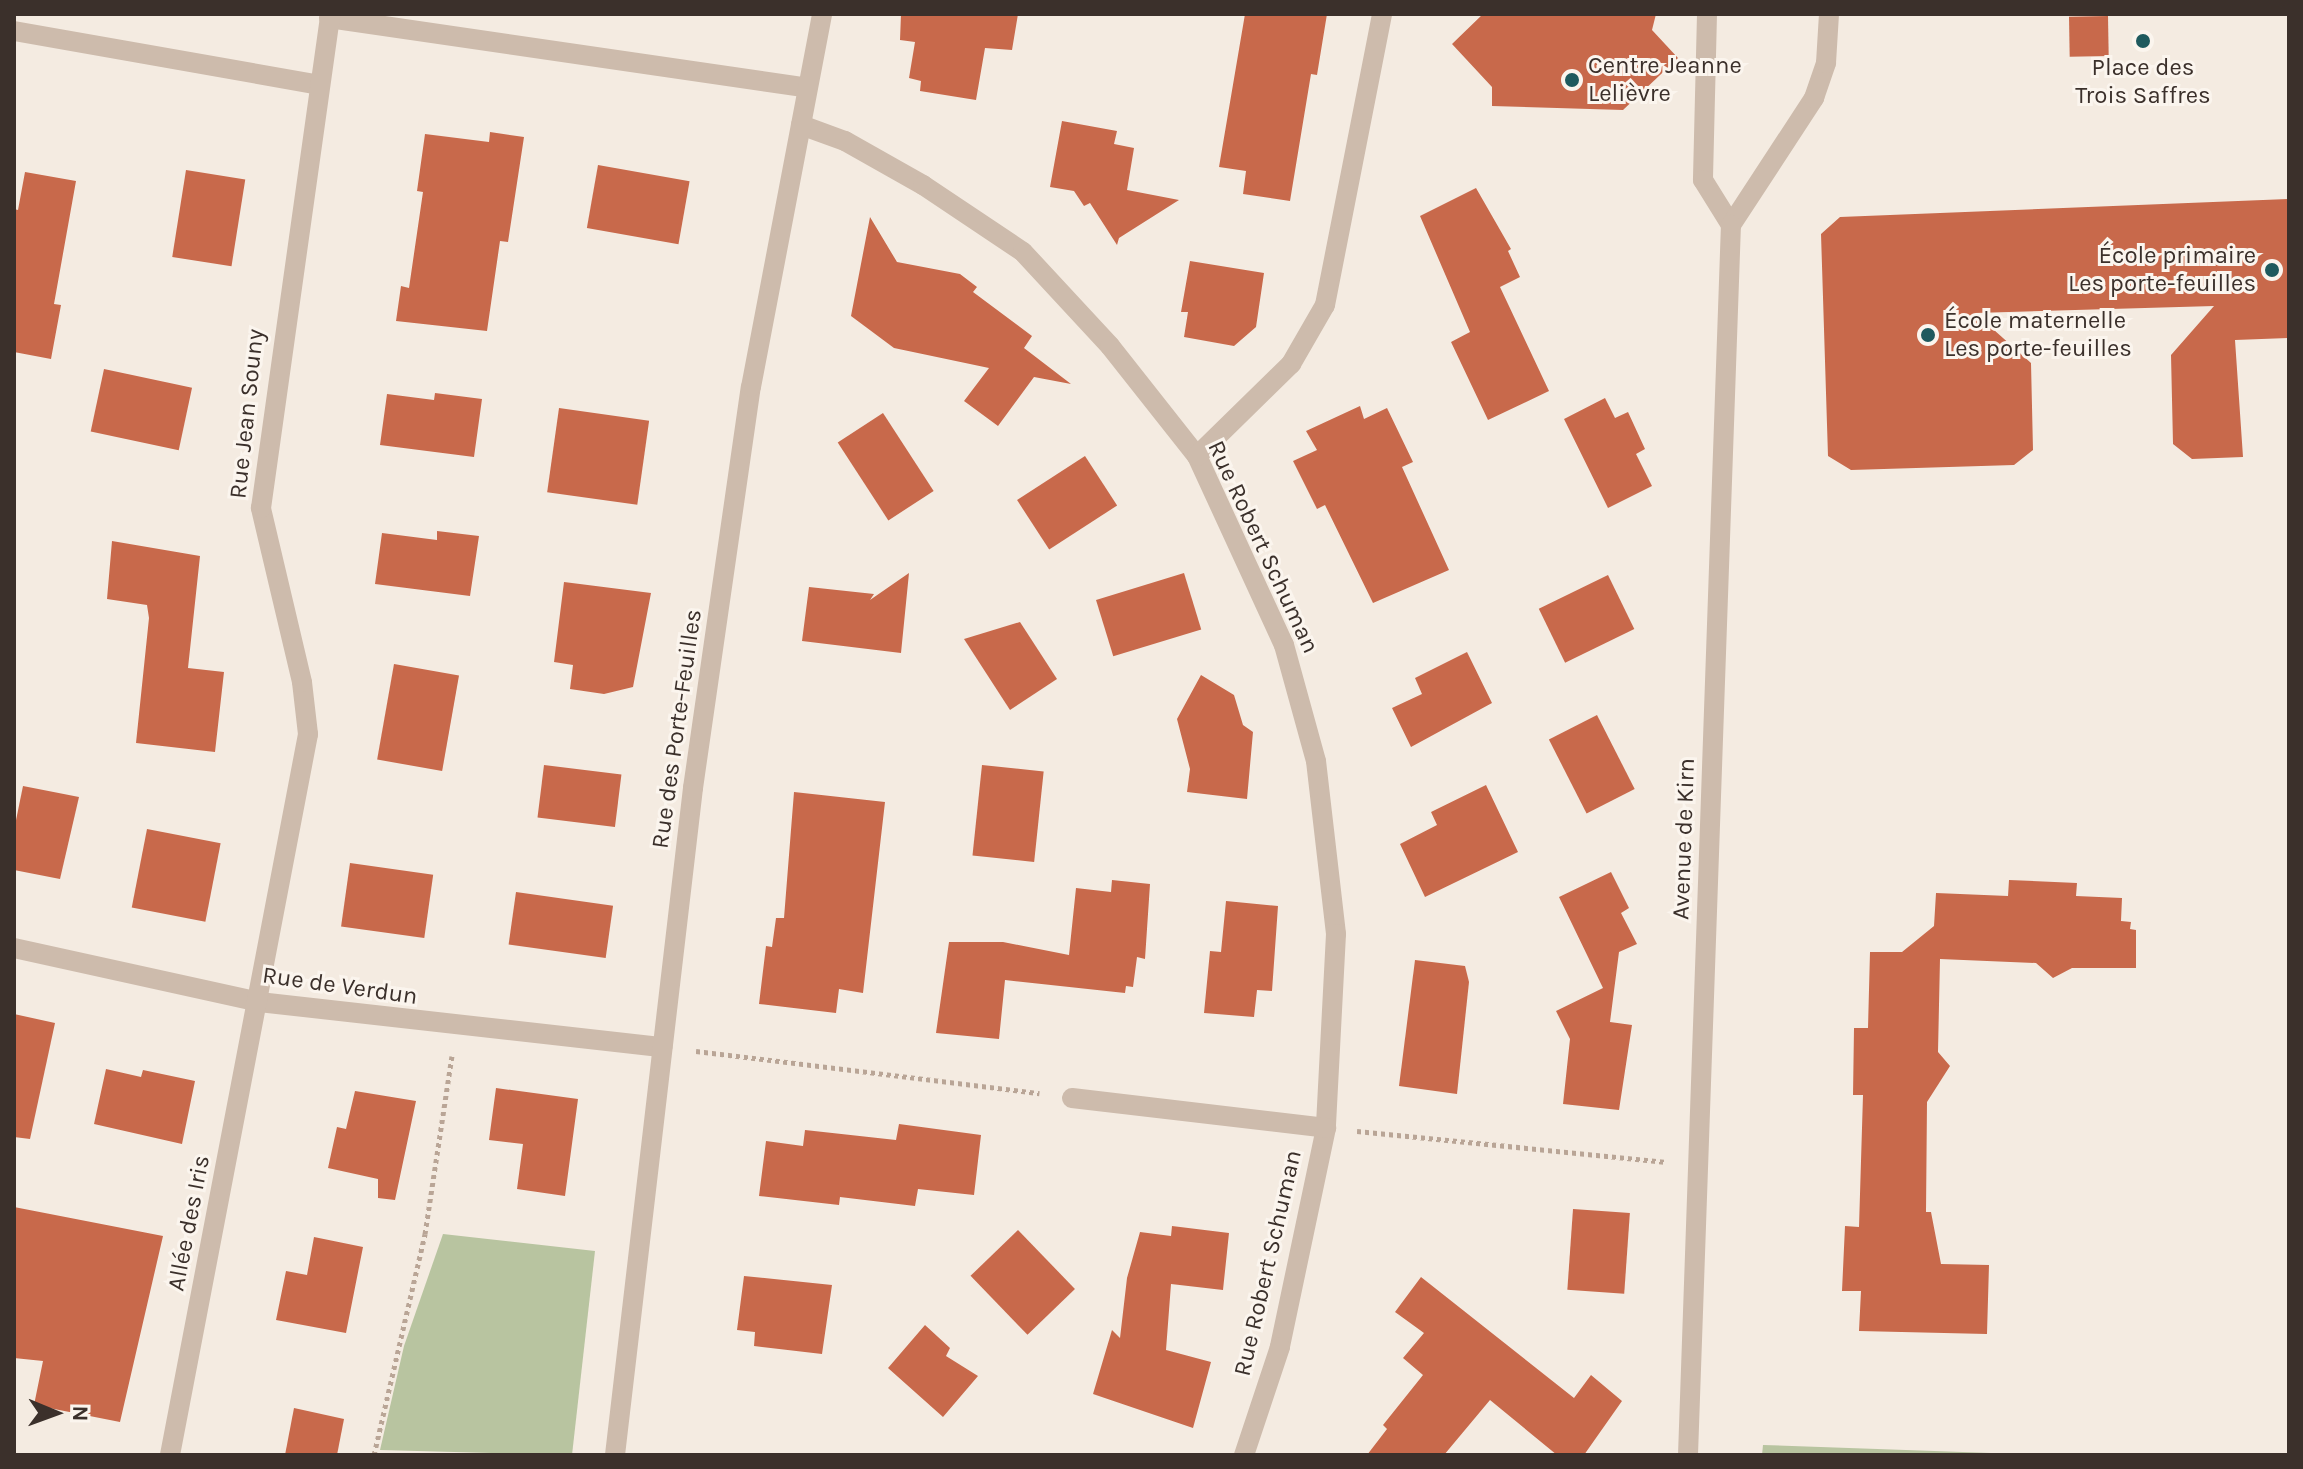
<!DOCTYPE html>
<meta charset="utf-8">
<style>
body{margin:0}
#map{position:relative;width:2303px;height:1469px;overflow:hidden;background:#f4ebe1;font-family:Karla,sans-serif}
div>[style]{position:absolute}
.green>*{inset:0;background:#b8c4a0}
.building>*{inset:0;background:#c8694b;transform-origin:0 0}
.path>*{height:5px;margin-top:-2.5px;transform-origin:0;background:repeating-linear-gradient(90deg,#b9a596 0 4px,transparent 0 8px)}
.street>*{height:20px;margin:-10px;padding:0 10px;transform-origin:10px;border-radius:10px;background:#cdbbac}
.dots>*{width:22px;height:22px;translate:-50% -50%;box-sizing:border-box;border:4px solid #fbf5ee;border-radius:50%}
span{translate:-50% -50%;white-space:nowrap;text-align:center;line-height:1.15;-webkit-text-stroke:6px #fbf5ee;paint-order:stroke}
.poi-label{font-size:24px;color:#3b302b}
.left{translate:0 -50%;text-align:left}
.right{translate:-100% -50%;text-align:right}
.street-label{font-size:24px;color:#3b302b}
.frame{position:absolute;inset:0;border:16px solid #3b302b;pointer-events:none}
.north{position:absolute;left:16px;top:1373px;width:80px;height:80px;-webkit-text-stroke:6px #fbf5ee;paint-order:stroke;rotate:91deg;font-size:22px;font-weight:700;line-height:32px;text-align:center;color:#3b302b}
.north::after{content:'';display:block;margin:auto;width:28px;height:36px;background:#3b302b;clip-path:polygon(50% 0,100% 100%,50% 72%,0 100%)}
</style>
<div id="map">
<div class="green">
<i style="clip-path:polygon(443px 1234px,595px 1251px,572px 1455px,380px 1450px,404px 1346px)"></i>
<i style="clip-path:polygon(1763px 1445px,1991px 1453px,1990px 1455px,1762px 1455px)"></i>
</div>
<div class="building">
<i style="clip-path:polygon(901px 14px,1018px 14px,1012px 50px,985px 48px,976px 100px,920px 91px,921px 81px,909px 78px,915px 42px,900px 40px)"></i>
<i style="clip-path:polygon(1245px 14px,1327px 14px,1317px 75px,1311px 74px,1290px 201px,1243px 194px,1246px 171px,1219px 167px)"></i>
<i style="clip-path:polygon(1483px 14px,1656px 14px,1652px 30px,1678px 58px,1623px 110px,1492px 106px,1492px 87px,1452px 44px)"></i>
<i style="left:2108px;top:16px;width:40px;height:39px;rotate:89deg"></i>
<i style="clip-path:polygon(1062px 121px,1117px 131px,1114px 144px,1134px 148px,1127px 190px,1179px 200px,1119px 238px,1117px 245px,1090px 203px,1084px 206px,1074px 191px,1050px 187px)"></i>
<i style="clip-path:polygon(490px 132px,524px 137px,508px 242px,500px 241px,487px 331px,396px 321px,401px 286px,409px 288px,423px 192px,417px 191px,425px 134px,489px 142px)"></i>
<i style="left:598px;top:165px;width:93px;height:64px;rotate:10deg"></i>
<i style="left:186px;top:170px;width:60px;height:88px;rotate:9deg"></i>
<i style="clip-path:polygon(25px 172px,76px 181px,54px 304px,61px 305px,51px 359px,14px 352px,14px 209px,18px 210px)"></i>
<i style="clip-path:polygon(1476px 188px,1511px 249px,1508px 251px,1520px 277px,1500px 287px,1549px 391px,1488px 420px,1451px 342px,1470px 332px,1420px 216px)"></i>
<i style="clip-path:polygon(2289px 199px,2289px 338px,2235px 340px,2243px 457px,2192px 459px,2173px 444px,2171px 355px,2214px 306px,1975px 313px,2031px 363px,2033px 450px,2014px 465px,1851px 470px,1828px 456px,1821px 234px,1840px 217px)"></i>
<i style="clip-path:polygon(870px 217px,897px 262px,960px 274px,977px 287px,973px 292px,1032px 336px,1024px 348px,1071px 384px,1034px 377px,998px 426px,964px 401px,989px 368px,894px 348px,851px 316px)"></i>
<i style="clip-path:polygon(1190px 261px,1264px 273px,1256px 327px,1234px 346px,1184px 337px,1188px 312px,1181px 312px)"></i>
<i style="left:104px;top:369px;width:90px;height:64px;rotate:12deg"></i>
<i style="clip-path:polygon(435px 393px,482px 399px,474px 457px,380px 445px,387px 394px,434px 400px)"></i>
<i style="clip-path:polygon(1605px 398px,1615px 418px,1628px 412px,1645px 449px,1636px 454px,1652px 486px,1608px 508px,1564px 419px)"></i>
<i style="clip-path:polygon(1360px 406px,1364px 419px,1387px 408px,1413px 462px,1402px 467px,1449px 570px,1373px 603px,1325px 505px,1317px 509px,1293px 461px,1317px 450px,1306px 431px)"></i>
<i style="left:559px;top:408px;width:91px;height:85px;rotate:8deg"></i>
<i style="left:883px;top:413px;width:93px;height:54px;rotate:57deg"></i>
<i style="left:1085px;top:456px;width:59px;height:81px;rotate:57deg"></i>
<i style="clip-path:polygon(437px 531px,479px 536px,470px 596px,375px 584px,382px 533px,437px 540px)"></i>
<i style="clip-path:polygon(112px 541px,200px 556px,188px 668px,224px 672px,215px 752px,136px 743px,149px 618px,147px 605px,107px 599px)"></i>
<i style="clip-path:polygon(909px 573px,901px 653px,802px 641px,809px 587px,874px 594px,870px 600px)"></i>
<i style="left:1184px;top:573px;width:59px;height:92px;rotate:73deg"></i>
<i style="left:1608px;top:575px;width:60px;height:77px;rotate:64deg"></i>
<i style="clip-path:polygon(564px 582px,651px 593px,633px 687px,604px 694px,570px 689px,573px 665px,554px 662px)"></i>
<i style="clip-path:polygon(1020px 622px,1057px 679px,1010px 710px,964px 639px)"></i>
<i style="clip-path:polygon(1467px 652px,1492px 703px,1411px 747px,1392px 708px,1422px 694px,1415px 678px)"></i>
<i style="left:394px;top:664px;width:66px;height:97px;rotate:10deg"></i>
<i style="clip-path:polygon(1201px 675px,1234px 695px,1243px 725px,1253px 732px,1247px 799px,1187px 792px,1190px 769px,1177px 719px)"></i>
<i style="left:1597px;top:715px;width:83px;height:54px;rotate:63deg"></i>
<i style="left:544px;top:765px;width:78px;height:53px;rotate:7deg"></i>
<i style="left:982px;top:765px;width:62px;height:91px;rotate:6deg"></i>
<i style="clip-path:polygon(1486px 785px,1518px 852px,1425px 897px,1400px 844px,1437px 825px,1431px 812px)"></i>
<i style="clip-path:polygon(23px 786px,79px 797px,60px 879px,14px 870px,14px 830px)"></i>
<i style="clip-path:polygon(794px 792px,885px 802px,863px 993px,839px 989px,836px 1013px,759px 1004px,766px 946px,772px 947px,776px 918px,784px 918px)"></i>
<i style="left:147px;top:829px;width:75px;height:80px;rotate:11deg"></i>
<i style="left:350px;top:863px;width:84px;height:64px;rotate:8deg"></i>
<i style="clip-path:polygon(1611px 872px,1629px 908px,1621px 913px,1637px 944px,1619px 952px,1610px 1022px,1632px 1025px,1619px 1110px,1563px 1104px,1570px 1039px,1556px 1011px,1603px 988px,1559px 897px)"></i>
<i style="clip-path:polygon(1112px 880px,1150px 884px,1145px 959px,1137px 957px,1133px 987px,1126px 986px,1125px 993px,1005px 980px,999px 1039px,936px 1033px,949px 942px,1003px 942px,1069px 955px,1076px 888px,1111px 892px)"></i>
<i style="clip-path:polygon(2009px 880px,2077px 883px,2076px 896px,2122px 898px,2121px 921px,2131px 922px,2130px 929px,2136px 930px,2136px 968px,2072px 968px,2053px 978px,2036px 963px,1940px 959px,1938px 1052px,1950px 1066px,1927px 1102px,1926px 1212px,1931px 1212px,1941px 1264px,1989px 1265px,1987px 1334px,1859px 1331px,1861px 1291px,1842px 1291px,1845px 1226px,1859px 1227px,1863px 1095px,1853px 1095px,1854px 1028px,1868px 1028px,1870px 952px,1902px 952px,1934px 926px,1936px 893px,2008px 896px)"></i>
<i style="left:516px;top:892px;width:98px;height:53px;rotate:8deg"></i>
<i style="clip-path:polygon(1226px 901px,1278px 906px,1272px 991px,1257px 990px,1254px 1017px,1204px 1013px,1210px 951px,1221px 952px)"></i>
<i style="clip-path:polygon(1415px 960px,1465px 966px,1469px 982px,1457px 1094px,1399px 1086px)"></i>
<i style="clip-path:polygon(14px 1014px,55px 1023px,30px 1139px,14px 1137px)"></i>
<i style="clip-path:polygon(106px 1069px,141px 1077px,143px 1070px,195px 1081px,182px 1144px,94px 1124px)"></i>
<i style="clip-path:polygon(496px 1088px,578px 1099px,565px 1196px,517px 1189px,523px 1144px,489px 1140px)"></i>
<i style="clip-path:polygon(355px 1091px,416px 1101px,395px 1200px,378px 1198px,378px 1179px,328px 1168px,337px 1127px,346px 1129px)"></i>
<i style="clip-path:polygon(899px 1124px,981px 1135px,974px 1195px,918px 1189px,915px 1206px,840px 1197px,839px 1205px,759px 1196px,766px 1141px,803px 1146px,805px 1130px,896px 1140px)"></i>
<i style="clip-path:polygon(14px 1207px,163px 1236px,120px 1422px,34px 1405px,43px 1361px,14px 1358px)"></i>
<i style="left:1573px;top:1209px;width:57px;height:81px;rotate:4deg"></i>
<i style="clip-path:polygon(1172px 1226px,1229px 1233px,1223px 1290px,1171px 1284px,1166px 1350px,1211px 1362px,1193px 1428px,1093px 1394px,1112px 1330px,1120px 1338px,1127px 1278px,1140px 1232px,1171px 1236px)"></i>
<i style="left:1018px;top:1230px;width:82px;height:66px;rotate:46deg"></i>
<i style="clip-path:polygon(314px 1237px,363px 1247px,346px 1333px,276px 1320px,286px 1271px,307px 1275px)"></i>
<i style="clip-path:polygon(744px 1276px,832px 1285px,822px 1354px,754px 1346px,755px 1332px,737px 1330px)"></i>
<i style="clip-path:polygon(1421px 1277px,1574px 1398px,1591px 1375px,1622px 1401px,1584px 1455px,1557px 1455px,1490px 1400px,1444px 1455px,1367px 1455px,1387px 1429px,1383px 1425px,1423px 1375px,1403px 1358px,1424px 1333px,1395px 1312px)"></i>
<i style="clip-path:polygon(925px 1325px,950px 1348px,946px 1356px,978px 1376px,943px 1417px,888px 1368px)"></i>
<i style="clip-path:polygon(294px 1408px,344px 1419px,337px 1455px,285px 1455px)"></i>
</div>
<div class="path">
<i style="left:696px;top:1051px;width:346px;rotate:7deg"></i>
<i style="left:1357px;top:1131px;width:311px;rotate:5.7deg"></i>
<i style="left:374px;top:1455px;width:227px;rotate:-77deg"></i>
<i style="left:425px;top:1234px;width:180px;rotate:-81.4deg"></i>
</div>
<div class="street">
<i style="left:1707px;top:14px;width:166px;rotate:91.4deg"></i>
<i style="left:1703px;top:180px;width:53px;rotate:58.1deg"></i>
<i style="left:329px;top:18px;width:483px;rotate:8.3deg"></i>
<i style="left:14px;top:31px;width:307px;rotate:10deg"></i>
<i style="left:801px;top:125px;width:47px;rotate:20deg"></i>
<i style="left:845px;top:141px;width:90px;rotate:29.4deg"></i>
<i style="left:923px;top:185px;width:120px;rotate:33.8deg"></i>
<i style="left:1023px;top:252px;width:128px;rotate:47.2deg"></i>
<i style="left:1110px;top:346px;width:140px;rotate:51.7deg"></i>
<i style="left:1197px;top:456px;width:208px;rotate:65.3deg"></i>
<i style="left:1284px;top:645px;width:120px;rotate:74.6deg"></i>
<i style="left:1316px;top:761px;width:174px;rotate:83.4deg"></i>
<i style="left:1336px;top:934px;width:194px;rotate:93deg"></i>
<i style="left:1326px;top:1128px;width:224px;rotate:101.9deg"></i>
<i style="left:1280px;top:1347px;width:114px;rotate:108.4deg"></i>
<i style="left:1731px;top:225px;width:152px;rotate:-56.8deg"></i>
<i style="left:1814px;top:98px;width:37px;rotate:-71deg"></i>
<i style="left:1826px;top:63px;width:49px;rotate:-86.5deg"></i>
<i style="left:1197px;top:456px;width:132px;rotate:-44.4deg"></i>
<i style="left:1291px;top:364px;width:68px;rotate:-60deg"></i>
<i style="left:1325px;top:305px;width:297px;rotate:-78.9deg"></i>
<i style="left:14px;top:948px;width:251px;rotate:12.4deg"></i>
<i style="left:259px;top:1002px;width:406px;rotate:6.4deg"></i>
<i style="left:1072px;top:1098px;width:256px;rotate:6.7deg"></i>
<i style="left:170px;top:1455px;width:734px;rotate:-79.16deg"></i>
<i style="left:308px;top:734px;width:52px;rotate:-96.6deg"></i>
<i style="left:302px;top:682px;width:179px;rotate:-103.3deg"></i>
<i style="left:261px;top:508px;width:499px;rotate:-82deg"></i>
<i style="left:615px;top:1455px;width:672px;rotate:-83.33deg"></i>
<i style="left:693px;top:788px;width:405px;rotate:-81.8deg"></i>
<i style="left:751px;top:387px;width:380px;rotate:-79.2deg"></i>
<i style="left:1688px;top:1455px;width:1231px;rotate:-88deg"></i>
</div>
<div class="dots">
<i style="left:2143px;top:41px;background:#1f5a5e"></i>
<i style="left:1572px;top:80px;background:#1f5a5e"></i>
<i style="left:2272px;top:270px;background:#1f5a5e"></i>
<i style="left:1928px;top:335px;background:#1f5a5e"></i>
</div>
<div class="poi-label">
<span class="left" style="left:1588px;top:80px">Centre Jeanne<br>Lelièvre</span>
<span style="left:2143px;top:82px">Place des<br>Trois Saffres</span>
<span class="right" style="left:2256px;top:270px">École primaire<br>Les porte-feuilles</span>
<span class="left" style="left:1944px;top:335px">École maternelle<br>Les porte-feuilles</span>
</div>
<div class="street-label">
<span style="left:247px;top:414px;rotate:-84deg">Rue Jean Souny</span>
<span style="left:1263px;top:547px;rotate:65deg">Rue Robert Schuman</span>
<span style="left:677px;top:729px;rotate:-82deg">Rue des Porte-Feuilles</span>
<span style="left:1684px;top:839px;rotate:-88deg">Avenue de Kirn</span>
<span style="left:340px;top:986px;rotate:8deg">Rue de Verdun</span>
<span style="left:189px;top:1223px;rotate:-79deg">Allée des Iris</span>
<span style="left:1268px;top:1263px;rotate:-77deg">Rue Robert Schuman</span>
</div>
<div class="frame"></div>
<div class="north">N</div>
</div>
